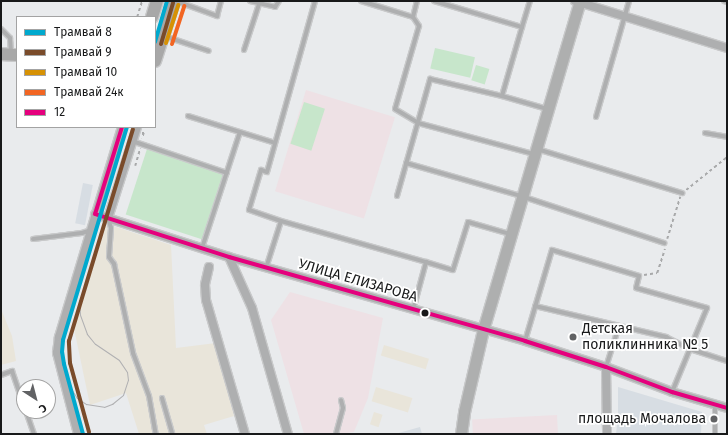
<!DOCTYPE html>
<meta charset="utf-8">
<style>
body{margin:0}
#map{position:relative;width:728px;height:435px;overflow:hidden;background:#e9ebed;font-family:"Fira Sans",sans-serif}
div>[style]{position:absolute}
.built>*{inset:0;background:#d7dde3;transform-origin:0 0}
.industrial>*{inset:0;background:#e9e5da;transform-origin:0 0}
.education>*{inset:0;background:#eee1e5;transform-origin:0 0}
.green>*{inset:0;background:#c7e6cb;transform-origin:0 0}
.path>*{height:1.5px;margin-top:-0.75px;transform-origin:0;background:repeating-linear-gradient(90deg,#a8a9aa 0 3px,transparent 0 6px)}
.roads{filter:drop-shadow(1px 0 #c8c9ca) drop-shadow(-1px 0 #c8c9ca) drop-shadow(0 1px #c8c9ca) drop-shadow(0 -1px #c8c9ca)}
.lane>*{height:4px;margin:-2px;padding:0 2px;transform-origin:2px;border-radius:2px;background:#aeafb0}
.street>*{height:8px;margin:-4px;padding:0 4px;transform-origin:4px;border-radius:4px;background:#aeafb0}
.secondary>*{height:11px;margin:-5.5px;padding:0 5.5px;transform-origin:5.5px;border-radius:5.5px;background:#aeafaf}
.primary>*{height:12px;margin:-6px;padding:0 6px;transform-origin:6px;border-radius:6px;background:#a8a8a8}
.tram>*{height:1px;margin:-0.5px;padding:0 0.5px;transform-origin:0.5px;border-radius:0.5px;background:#b0b0b2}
.bus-1>*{height:4px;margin:-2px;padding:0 2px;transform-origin:2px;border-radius:2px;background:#e5007d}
.tram-1>*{height:4px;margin:-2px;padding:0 2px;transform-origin:2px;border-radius:2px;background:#00a9ce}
.tram-2>*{height:4px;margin:-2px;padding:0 2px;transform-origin:2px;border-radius:2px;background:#7a4b2a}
.tram-3>*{height:4px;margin:-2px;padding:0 2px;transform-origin:2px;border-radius:2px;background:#d69104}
.tram-4>*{height:4px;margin:-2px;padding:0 2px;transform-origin:2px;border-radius:2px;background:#f26522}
.dots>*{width:11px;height:11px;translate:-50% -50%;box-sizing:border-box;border:2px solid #fff;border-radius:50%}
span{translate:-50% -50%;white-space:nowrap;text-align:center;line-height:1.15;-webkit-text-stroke:3.5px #fff;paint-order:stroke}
.street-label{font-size:14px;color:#18191a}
.poi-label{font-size:14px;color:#18191a}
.left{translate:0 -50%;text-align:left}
.right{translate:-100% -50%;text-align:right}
.frame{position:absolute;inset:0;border:2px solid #18191a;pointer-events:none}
.legend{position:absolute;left:16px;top:16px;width:140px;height:112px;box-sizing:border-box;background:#fff;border:1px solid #a3a3a3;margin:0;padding:5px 7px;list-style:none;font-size:12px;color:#18191a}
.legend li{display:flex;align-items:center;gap:8px;height:20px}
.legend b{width:20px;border:1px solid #a3a3a3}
.north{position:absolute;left:16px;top:379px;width:40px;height:40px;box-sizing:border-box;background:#fff;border:1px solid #a3a3a3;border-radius:50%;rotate:144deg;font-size:11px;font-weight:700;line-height:16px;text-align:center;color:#18191a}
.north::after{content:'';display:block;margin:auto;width:14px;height:18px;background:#616264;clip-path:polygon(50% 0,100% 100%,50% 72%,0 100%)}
</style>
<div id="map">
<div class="built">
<i style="left:83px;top:183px;width:10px;height:41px;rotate:11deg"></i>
<i style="clip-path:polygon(618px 387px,702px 412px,701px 434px,616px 434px,618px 416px)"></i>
<i style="clip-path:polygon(420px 427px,422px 434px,395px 434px)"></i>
</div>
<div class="industrial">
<i style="clip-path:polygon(107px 224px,171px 245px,176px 348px,216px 343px,234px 416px,204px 425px,207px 434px,139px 434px,126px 393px,90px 405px,73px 324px)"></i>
<i style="clip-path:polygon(1px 309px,12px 336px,16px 361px,1px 365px)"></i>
<i style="left:384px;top:345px;width:47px;height:11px;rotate:17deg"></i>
<i style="left:376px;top:387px;width:38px;height:15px;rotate:17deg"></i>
<i style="left:374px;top:412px;width:9px;height:13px;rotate:18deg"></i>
</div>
<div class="education">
<i style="left:306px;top:90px;width:93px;height:106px;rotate:17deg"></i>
<i style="clip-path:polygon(290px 292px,383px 318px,368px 398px,354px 432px,341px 434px,304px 434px,271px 320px)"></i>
<i style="left:557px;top:415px;width:19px;height:85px;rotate:87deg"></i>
</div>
<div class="green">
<i style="left:435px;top:48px;width:41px;height:21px;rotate:13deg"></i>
<i style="left:476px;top:65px;width:14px;height:16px;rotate:17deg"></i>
<i style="left:304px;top:102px;width:22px;height:44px;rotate:18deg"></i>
<i style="left:147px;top:149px;width:80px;height:69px;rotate:18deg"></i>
</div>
<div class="path">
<i style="left:137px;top:17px;width:17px;rotate:-73deg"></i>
<i style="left:142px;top:133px;width:2px"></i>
<i style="left:144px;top:133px;width:6px;rotate:108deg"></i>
<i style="left:135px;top:166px;width:18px;rotate:-74deg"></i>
<i style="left:686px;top:190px;width:53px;rotate:-38.8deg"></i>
<i style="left:667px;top:239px;width:44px;rotate:-72.8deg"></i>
<i style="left:644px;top:275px;width:13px;rotate:-9deg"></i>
<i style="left:657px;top:273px;width:25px;rotate:-72deg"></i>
</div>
<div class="roads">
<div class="lane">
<i style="left:176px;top:1px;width:44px;rotate:20.1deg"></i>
<i style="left:217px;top:16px;width:16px;rotate:-75deg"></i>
<i style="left:250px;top:1px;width:26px;rotate:13deg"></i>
<i style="left:275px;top:7px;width:7px;rotate:-56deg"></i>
<i style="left:361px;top:1px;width:54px;rotate:17.1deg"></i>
<i style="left:413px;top:17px;width:16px;rotate:-76deg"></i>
<i style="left:434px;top:1px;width:92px;rotate:16.5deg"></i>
<i style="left:522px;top:27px;width:27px;rotate:-73deg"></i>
<i style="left:724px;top:1px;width:3px;rotate:18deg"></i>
<i style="left:413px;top:17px;width:11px;rotate:56deg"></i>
<i style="left:419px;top:26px;width:86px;rotate:106.1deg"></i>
<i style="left:395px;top:109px;width:27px;rotate:31deg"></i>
<i style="left:418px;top:123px;width:120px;rotate:15deg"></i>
<i style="left:522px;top:27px;width:72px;rotate:106.2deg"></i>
<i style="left:502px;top:96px;width:47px;rotate:16.1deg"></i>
<i style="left:1px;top:29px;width:13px;rotate:45deg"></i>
<i style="left:10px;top:38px;width:14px;rotate:86deg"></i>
<i style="left:164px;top:36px;width:47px;rotate:18.4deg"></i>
<i style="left:244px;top:50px;width:52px;rotate:-71.9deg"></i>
<i style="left:188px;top:116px;width:91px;rotate:17.2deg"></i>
<i style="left:596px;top:117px;width:121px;rotate:-74.1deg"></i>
<i style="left:705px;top:133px;width:22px;rotate:10deg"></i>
<i style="left:132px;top:141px;width:100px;rotate:18.6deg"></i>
<i style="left:537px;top:149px;width:152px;rotate:16.9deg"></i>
<i style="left:406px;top:163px;width:120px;rotate:16deg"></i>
<i style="left:521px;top:196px;width:151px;rotate:18.2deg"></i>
<i style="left:397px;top:196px;width:122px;rotate:-74.2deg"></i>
<i style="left:430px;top:79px;width:74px;rotate:13.3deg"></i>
<i style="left:108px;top:218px;width:10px;rotate:73deg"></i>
<i style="left:111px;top:228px;width:29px;rotate:94deg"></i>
<i style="left:109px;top:257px;width:9px;rotate:54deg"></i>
<i style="left:114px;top:264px;width:91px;rotate:77.9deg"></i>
<i style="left:133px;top:353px;width:46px;rotate:69.6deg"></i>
<i style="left:149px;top:396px;width:39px;rotate:80deg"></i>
<i style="left:281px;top:221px;width:151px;rotate:15.8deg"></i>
<i style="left:33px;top:239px;width:49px;rotate:-7deg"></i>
<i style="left:82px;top:233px;width:9px;rotate:-18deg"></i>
<i style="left:202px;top:248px;width:122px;rotate:-71.9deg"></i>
<i style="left:266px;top:268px;width:49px;rotate:-72.3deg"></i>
<i style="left:281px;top:221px;width:34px;rotate:-161deg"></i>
<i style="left:249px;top:210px;width:42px;rotate:-73.3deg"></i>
<i style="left:261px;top:170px;width:6px;rotate:18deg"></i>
<i style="left:267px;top:172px;width:178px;rotate:-74.3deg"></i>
<i style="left:535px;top:306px;width:135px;rotate:13.3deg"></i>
<i style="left:666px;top:337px;width:27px;rotate:27deg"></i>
<i style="left:690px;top:349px;width:39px;rotate:18deg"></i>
<i style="left:413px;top:310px;width:50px;rotate:-74.8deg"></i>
<i style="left:426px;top:262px;width:28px;rotate:17deg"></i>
<i style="left:453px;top:270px;width:50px;rotate:-72.6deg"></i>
<i style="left:468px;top:222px;width:44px;rotate:15.9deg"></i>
<i style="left:525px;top:341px;width:95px;rotate:-73.5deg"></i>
<i style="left:552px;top:250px;width:91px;rotate:16.6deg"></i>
<i style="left:639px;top:276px;width:12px;rotate:104deg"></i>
<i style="left:636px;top:288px;width:74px;rotate:15.7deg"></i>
<i style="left:707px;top:308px;width:91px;rotate:112.6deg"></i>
<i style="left:606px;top:367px;width:43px;rotate:-72.4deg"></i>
<i style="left:1px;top:375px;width:12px;rotate:-20deg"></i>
<i style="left:12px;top:371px;width:37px;rotate:71deg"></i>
<i style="left:162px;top:398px;width:37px;rotate:74deg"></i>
<i style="left:715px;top:404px;width:30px;rotate:90deg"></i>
<i style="left:26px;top:411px;width:24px;rotate:71deg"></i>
<i style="left:336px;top:434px;width:27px;rotate:-75deg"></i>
<i style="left:343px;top:408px;width:8px;rotate:-104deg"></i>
</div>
<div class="street">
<i style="left:575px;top:1px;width:159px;rotate:17.2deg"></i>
<i style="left:95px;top:214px;width:141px;rotate:17.8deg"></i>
<i style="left:229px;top:257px;width:308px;rotate:15.8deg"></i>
<i style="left:525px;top:341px;width:85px;rotate:17.8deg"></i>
<i style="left:606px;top:367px;width:71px;rotate:20.7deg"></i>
<i style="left:672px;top:392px;width:57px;rotate:16.2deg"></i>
<i style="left:108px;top:218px;width:96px;rotate:-72.3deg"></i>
<i style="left:229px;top:257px;width:56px;rotate:65.7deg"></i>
<i style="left:252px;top:308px;width:131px;rotate:74.1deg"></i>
<i style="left:209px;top:267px;width:18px;rotate:103deg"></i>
<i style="left:205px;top:285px;width:15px;rotate:86deg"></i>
<i style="left:206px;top:300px;width:140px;rotate:73.8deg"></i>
<i style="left:606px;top:367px;width:67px;rotate:89.1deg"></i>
<i style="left:78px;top:434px;width:84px;rotate:-104.5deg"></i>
<i style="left:57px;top:353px;width:16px;rotate:-83deg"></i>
<i style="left:59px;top:337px;width:219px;rotate:-73.3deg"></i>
</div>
<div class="secondary">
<i style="left:461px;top:434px;width:22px;rotate:-82deg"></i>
<i style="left:464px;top:412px;width:84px;rotate:-77deg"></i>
<i style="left:483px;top:330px;width:343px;rotate:-73.6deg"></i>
</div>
<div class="primary">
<i style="left:152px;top:17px;width:17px;rotate:-73deg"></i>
<i style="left:1px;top:54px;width:16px;rotate:4deg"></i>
<i style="left:155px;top:61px;width:63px;rotate:-72.4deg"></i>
</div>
</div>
<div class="tram">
<i style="left:70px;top:387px;width:13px;rotate:58deg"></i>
<i style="left:77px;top:398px;width:11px;rotate:34deg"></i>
<i style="left:86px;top:404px;width:18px;rotate:9deg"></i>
<i style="left:104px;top:407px;width:9px;rotate:-21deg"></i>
<i style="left:112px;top:404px;width:14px;rotate:-39deg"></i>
<i style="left:123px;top:395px;width:16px;rotate:-72deg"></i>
<i style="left:128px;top:380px;width:8px;rotate:-97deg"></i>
<i style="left:127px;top:372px;width:14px;rotate:-124deg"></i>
<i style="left:119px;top:360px;width:29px;rotate:-146deg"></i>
<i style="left:95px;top:344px;width:13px;rotate:-129deg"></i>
<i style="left:87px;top:334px;width:20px;rotate:-110deg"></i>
<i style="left:80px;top:315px;width:15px;rotate:-94deg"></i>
</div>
<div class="bus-1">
<i style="left:122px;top:127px;width:91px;rotate:107.2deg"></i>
<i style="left:95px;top:214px;width:141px;rotate:17.8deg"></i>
<i style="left:229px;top:257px;width:308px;rotate:15.8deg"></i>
<i style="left:525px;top:341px;width:85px;rotate:17.8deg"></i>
<i style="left:606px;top:367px;width:71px;rotate:20.7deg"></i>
<i style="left:672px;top:392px;width:57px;rotate:16.2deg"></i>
</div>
<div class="tram-1">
<i style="left:155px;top:42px;width:43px;rotate:-73.7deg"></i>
<i style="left:83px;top:434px;width:73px;rotate:-105.2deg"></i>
<i style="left:64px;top:364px;width:12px;rotate:-99deg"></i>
<i style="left:62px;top:352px;width:12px;rotate:-85deg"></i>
<i style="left:63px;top:340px;width:222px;rotate:-73.3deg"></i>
</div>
<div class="tram-2">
<i style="left:161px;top:44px;width:43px;rotate:-73.7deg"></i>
<i style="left:89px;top:432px;width:72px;rotate:-105.4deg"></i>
<i style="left:70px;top:363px;width:22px;rotate:-93deg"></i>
<i style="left:69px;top:341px;width:221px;rotate:-73.2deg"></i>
</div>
<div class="tram-3">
<i style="left:166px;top:43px;width:40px;rotate:-72deg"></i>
</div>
<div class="tram-4">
<i style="left:172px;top:44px;width:40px;rotate:-72deg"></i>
</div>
<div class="dots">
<i style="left:425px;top:313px;background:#18191a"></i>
<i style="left:573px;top:337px;background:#616264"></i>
<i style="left:714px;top:419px;background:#616264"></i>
</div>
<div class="street-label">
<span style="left:358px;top:281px;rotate:16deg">УЛИЦА ЕЛИЗАРОВА</span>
</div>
<div class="poi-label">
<span class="left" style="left:582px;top:337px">Детская<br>поликлинника № 5</span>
<span class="right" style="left:706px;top:419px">площадь Мочалова</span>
</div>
<div class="frame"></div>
<ul class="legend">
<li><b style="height:5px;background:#00a9ce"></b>Трамвай 8</li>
<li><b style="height:5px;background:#7a4b2a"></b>Трамвай 9</li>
<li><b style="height:5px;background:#d69104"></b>Трамвай 10</li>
<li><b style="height:5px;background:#f26522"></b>Трамвай 24к</li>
<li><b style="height:5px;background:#e5007d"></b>12</li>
</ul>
<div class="north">С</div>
</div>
